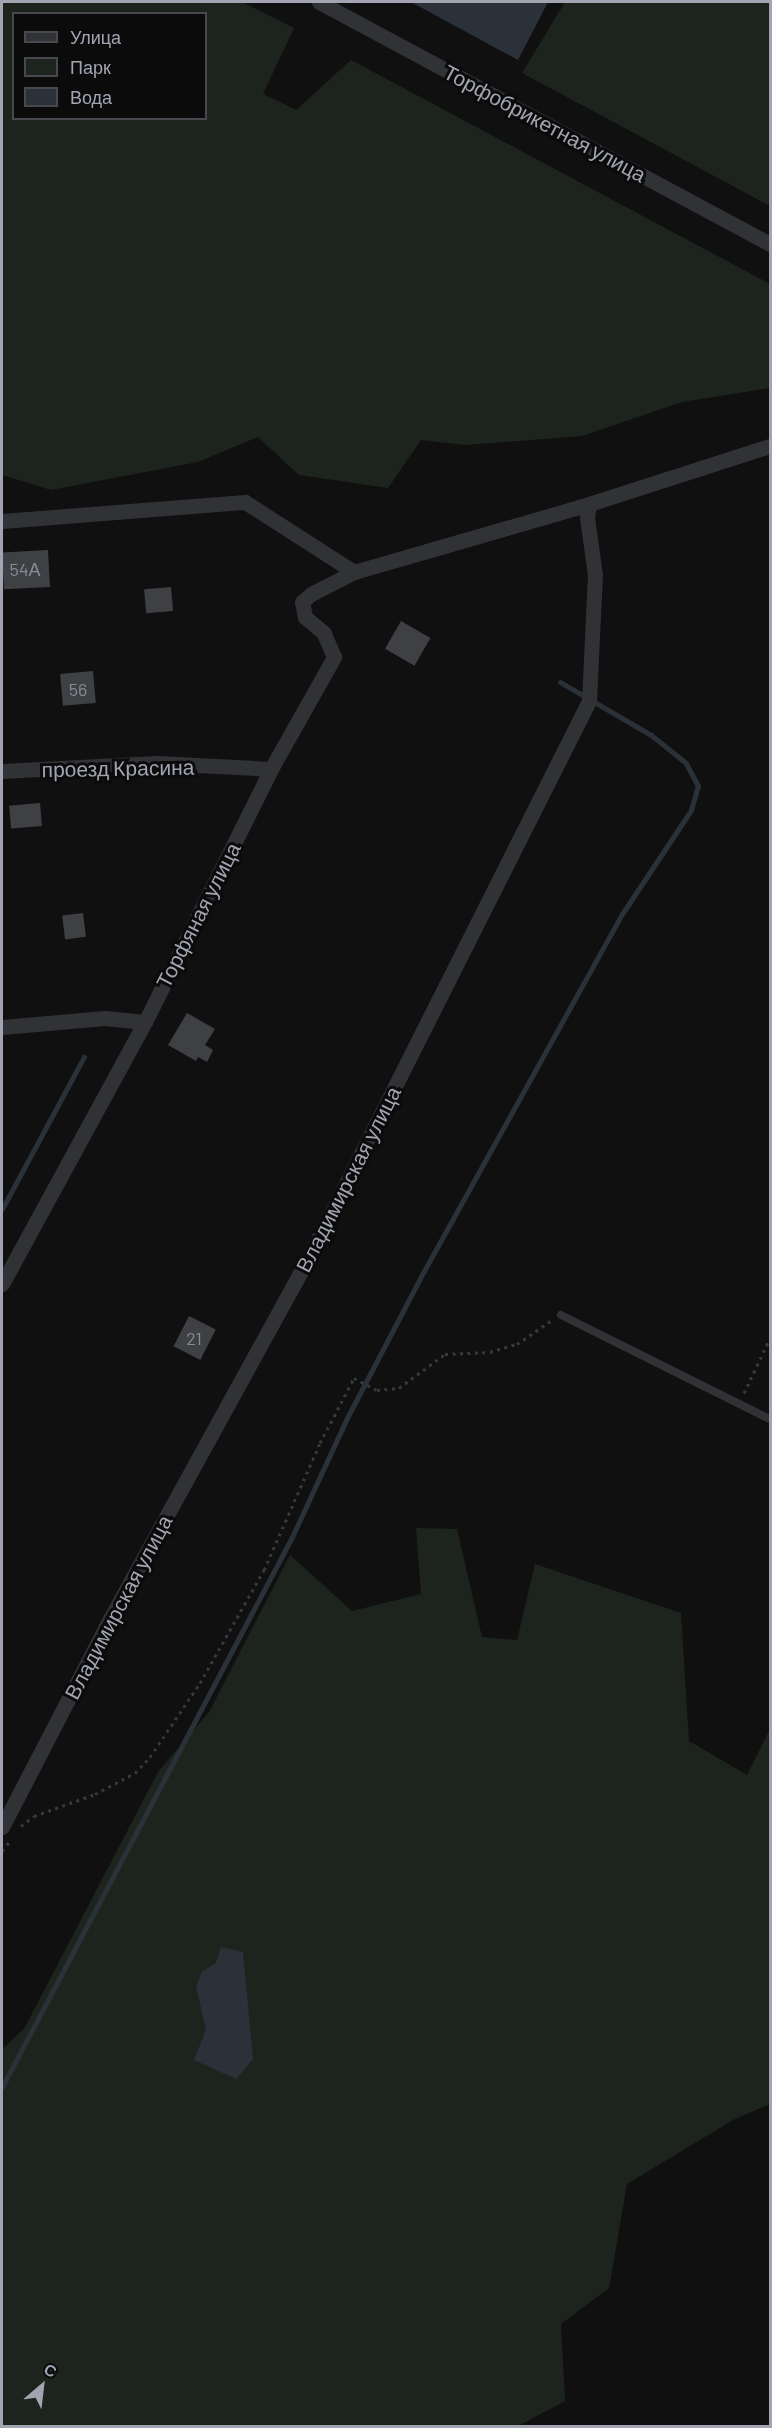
<!DOCTYPE html>
<meta charset="utf-8">
<style>
body{margin:0}
#map{position:relative;width:772px;height:2428px;overflow:hidden;background:#101011;font-family:Barlow,sans-serif}
div>[style]{position:absolute}
.green>*{inset:0;background:#1d241e}
.water>*{inset:0;background:#2b3139}
.stream>*{height:5px;margin:-2.5px;padding:0 2.5px;transform-origin:2.5px;border-radius:2.5px;background:#2b3139}
.building>*{inset:0;background:#3f4044;transform-origin:0 0}
.path>*{height:3px;margin-top:-1.5px;transform-origin:0;background:repeating-linear-gradient(90deg,#37383d 0 3px,transparent 0 7.5px)}
.service>*{height:8px;margin:-4px;padding:0 4px;transform-origin:4px;border-radius:4px;background:#313236}
.minor>*{height:15px;margin:-7.5px;padding:0 7.5px;transform-origin:7.5px;border-radius:7.5px;background:#313236}
span{translate:-50% -50%;white-space:nowrap;text-align:center;line-height:1.15;-webkit-text-stroke:6px #0b0b0c;paint-order:stroke}
.number-label{font-size:18px;color:#898c96}
.number-label span{-webkit-text-stroke-width:0}
.street-label{font-size:21px;color:#a2a5b1}
.frame{position:absolute;inset:0;border:3px solid #a2a5b1;pointer-events:none}
.legend{position:absolute;left:12px;top:12px;width:195px;height:108px;box-sizing:border-box;background:#0b0b0c;border:2px solid #47494e;margin:0;padding:8px 10px;list-style:none;font-size:18px;color:#a2a5b1}
.legend li{display:flex;align-items:center;gap:12px;height:30px}
.legend b{width:30px;border:2px solid #47494e}
.north{position:absolute;left:12px;top:2356px;width:60px;height:60px;-webkit-text-stroke:4px #0b0b0c;paint-order:stroke;rotate:28deg;font-size:16px;font-weight:700;line-height:24px;text-align:center;color:#a2a5b1}
.north::after{content:'';display:block;margin:auto;width:21px;height:27px;background:#a2a5b1;clip-path:polygon(50% 0,100% 100%,50% 72%,0 100%)}
</style>
<div id="map">
<div class="green">
<i style="clip-path:polygon(evenodd,2px 2px,242px 2px,294px 28px,263px 94px,296px 110px,351px 60px,770px 284px,770px 388px,682px 402px,582px 436px,466px 445px,421px 440px,388px 488px,299px 475px,258px 437px,198px 462px,51px 490px,2px 475px,2px 2px,14px 14px,206px 14px,206px 118px,14px 118px,14px 14px)"></i>
<i style="clip-path:polygon(565px 2px,770px 2px,770px 206px,522px 73px)"></i>
<i style="clip-path:polygon(416px 1528px,457px 1529px,482px 1637px,517px 1640px,535px 1564px,681px 1613px,689px 1741px,747px 1775px,770px 1729px,770px 2104px,733px 2120px,627px 2184px,609px 2288px,561px 2324px,565px 2401px,518px 2426px,2px 2426px,2px 2049px,24px 2029px,158px 1772px,209px 1712px,290px 1555px,352px 1611px,421px 1594px)"></i>
</div>
<div class="water">
<i style="clip-path:polygon(411px 2px,548px 2px,518px 60px)"></i>
<i style="clip-path:polygon(221px 1947px,243px 1952px,253px 2059px,236px 2079px,194px 2060px,206px 2030px,196px 1986px,202px 1972px,216px 1963px)"></i>
</div>
<div class="stream">
<i style="left:2px;top:1209px;width:173px;rotate:-61.7deg"></i>
<i style="left:2px;top:2087px;width:622px;rotate:-62.2deg"></i>
<i style="left:292px;top:1537px;width:131px;rotate:-65.2deg"></i>
<i style="left:347px;top:1418px;width:166px;rotate:-62.4deg"></i>
<i style="left:424px;top:1271px;width:408px;rotate:-61deg"></i>
<i style="left:622px;top:914px;width:125px;rotate:-56.4deg"></i>
<i style="left:691px;top:810px;width:25px;rotate:-74deg"></i>
<i style="left:698px;top:786px;width:26px;rotate:-118deg"></i>
<i style="left:686px;top:763px;width:45px;rotate:-141.3deg"></i>
<i style="left:651px;top:735px;width:105px;rotate:-149.8deg"></i>
</div>
<div class="building">
<i style="left:48px;top:550px;width:37px;height:46px;rotate:87deg"></i>
<i style="left:171px;top:587px;width:24px;height:27px;rotate:85deg"></i>
<i style="left:401px;top:621px;width:34px;height:32px;rotate:30deg"></i>
<i style="left:93px;top:671px;width:32px;height:33px;rotate:85deg"></i>
<i style="left:40px;top:803px;width:23px;height:31px;rotate:85deg"></i>
<i style="left:83px;top:913px;width:24px;height:21px;rotate:83deg"></i>
<i style="clip-path:polygon(187px 1013px,215px 1029px,205px 1045px,213px 1050px,207px 1062px,198px 1057px,196px 1061px,168px 1045px)"></i>
<i style="left:189px;top:1316px;width:30px;height:34px;rotate:27deg"></i>
</div>
<div class="path">
<i style="left:744px;top:1393px;width:61px;rotate:-64.7deg"></i>
<i style="left:21px;top:1826px;width:16px;rotate:-38deg"></i>
<i style="left:34px;top:1816px;width:65px;rotate:-19.8deg"></i>
<i style="left:95px;top:1794px;width:45px;rotate:-27.7deg"></i>
<i style="left:135px;top:1773px;width:22px;rotate:-47deg"></i>
<i style="left:150px;top:1757px;width:89px;rotate:-56deg"></i>
<i style="left:200px;top:1683px;width:130px;rotate:-60.5deg"></i>
<i style="left:264px;top:1570px;width:139px;rotate:-66.2deg"></i>
<i style="left:320px;top:1443px;width:73px;rotate:-62.4deg"></i>
<i style="left:354px;top:1378px;width:26px;rotate:28deg"></i>
<i style="left:377px;top:1390px;width:22px;rotate:-5deg"></i>
<i style="left:399px;top:1388px;width:57px;rotate:-36.5deg"></i>
<i style="left:445px;top:1354px;width:45px;rotate:-2.5deg"></i>
<i style="left:490px;top:1352px;width:28px;rotate:-17deg"></i>
<i style="left:517px;top:1344px;width:42px;rotate:-34.4deg"></i>
<i style="left:2px;top:1851px;width:13px;rotate:-51deg"></i>
</div>
<div class="service">
<i style="left:561px;top:1315px;width:233px;rotate:26.5deg"></i>
</div>
<div class="minor">
<i style="left:319px;top:2px;width:512px;rotate:28.22deg"></i>
<i style="left:2px;top:521px;width:244px;rotate:-4.5deg"></i>
<i style="left:245px;top:502px;width:130px;rotate:32.7deg"></i>
<i style="left:2px;top:771px;width:156px;rotate:-2.9deg"></i>
<i style="left:158px;top:763px;width:113px;rotate:3deg"></i>
<i style="left:2px;top:1027px;width:103px;rotate:-5deg"></i>
<i style="left:105px;top:1018px;width:40px;rotate:5.7deg"></i>
<i style="left:2px;top:1284px;width:298px;rotate:-61.4deg"></i>
<i style="left:145px;top:1022px;width:283px;rotate:-63.5deg"></i>
<i style="left:271px;top:769px;width:129px;rotate:-60.6deg"></i>
<i style="left:334px;top:657px;width:26px;rotate:-113deg"></i>
<i style="left:324px;top:633px;width:25px;rotate:-140deg"></i>
<i style="left:305px;top:617px;width:15px;rotate:-101deg"></i>
<i style="left:302px;top:602px;width:12px;rotate:-42deg"></i>
<i style="left:311px;top:594px;width:48px;rotate:-27.1deg"></i>
<i style="left:354px;top:572px;width:245px;rotate:-16.1deg"></i>
<i style="left:589px;top:504px;width:190px;rotate:-17.8deg"></i>
<i style="left:2px;top:1827px;width:226px;rotate:-62.6deg"></i>
<i style="left:106px;top:1626px;width:430px;rotate:-61.2deg"></i>
<i style="left:313px;top:1249px;width:614px;rotate:-63.27deg"></i>
<i style="left:589px;top:701px;width:126px;rotate:-87.3deg"></i>
<i style="left:595px;top:575px;width:59px;rotate:-97.9deg"></i>
<i style="left:587px;top:517px;width:13px;rotate:-81deg"></i>
</div>
<div class="number-label">
<span style="left:25px;top:569px">54А</span>
<span style="left:78px;top:689px">56</span>
<span style="left:194px;top:1338px">21</span>
</div>
<div class="street-label">
<span style="left:545px;top:123px;rotate:28deg">Торфобрикетная улица</span>
<span style="left:118px;top:768px;rotate:-1deg">проезд Красина</span>
<span style="left:198px;top:915px;rotate:-63deg">Торфяная улица</span>
<span style="left:348px;top:1179px;rotate:-63deg">Владимирская улица</span>
<span style="left:118px;top:1607px;rotate:-62deg">Владимирская улица</span>
</div>
<div class="frame"></div>
<ul class="legend">
<li><b style="height:8px;background:#313236"></b>Улица</li>
<li><b style="height:16px;background:#1d241e"></b>Парк</li>
<li><b style="height:16px;background:#2b3139"></b>Вода</li>
</ul>
<div class="north">С</div>
</div>
